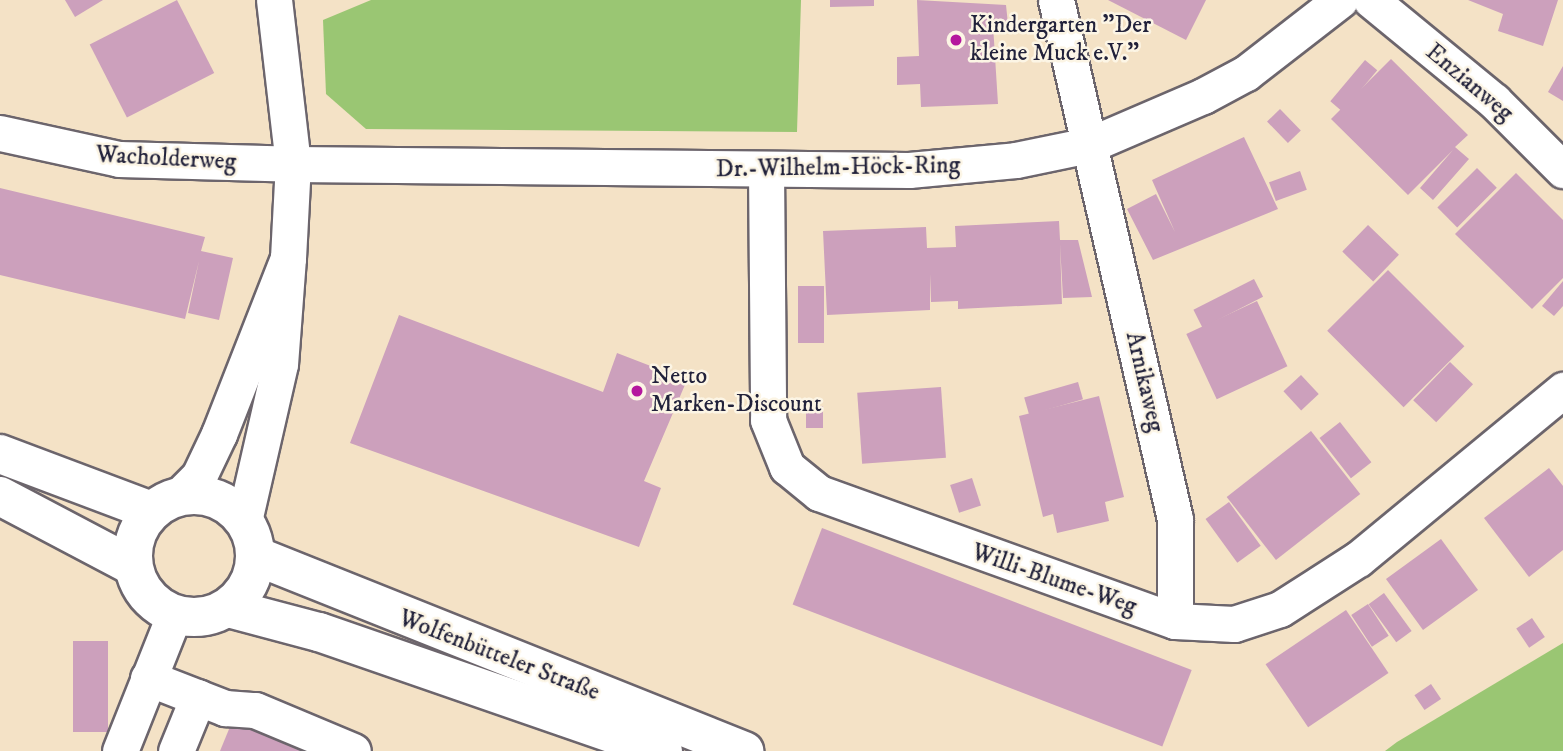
<!DOCTYPE html>
<meta charset="utf-8">
<style>
body{margin:0}
#map{position:relative;width:1563px;height:751px;overflow:hidden;background:#f4e2c6;font-family:"IM FELL DW Pica",serif}
div>[style]{position:absolute}
.green>*{inset:0;background:#9ac673}
.building>*{inset:0;background:#cca0bc;transform-origin:0 0}
.roads{filter:drop-shadow(2px 0 #6c656c) drop-shadow(-2px 0 #6c656c) drop-shadow(0 2px #6c656c) drop-shadow(0 -2px #6c656c)}
.street>*{height:35px;margin:-17.5px;padding:0 17.5px;transform-origin:17.5px;border-radius:17.5px;background:#fff}
.secondary>*{height:38px;margin:-19px;padding:0 19px;transform-origin:19px;border-radius:19px;background:#fff}
.secondary>.ring{margin:-19px;padding:0;box-sizing:content-box;background:none;border:38px solid #fff;border-radius:50%}
.dots>*{width:19px;height:19px;translate:-50% -50%;box-sizing:border-box;border:4px solid #fcf5e5;border-radius:50%}
span{translate:-50% -50%;white-space:nowrap;text-align:center;line-height:1.15;-webkit-text-stroke:5px #fcf5e5;paint-order:stroke}
.poi-label{font-size:24px;color:#22223b}
.left{translate:0 -50%;text-align:left}
.street-label{font-size:24px;color:#22223b}
</style>
<div id="map">
<div class="green">
<i style="clip-path:polygon(371px 0,801px 0,797px 132px,366px 129px,326px 94px,323px 20px)"></i>
<i style="clip-path:polygon(1563px 643px,1563px 751px,1385px 751px,1397px 742px)"></i>
</div>
<div class="building">
<i style="clip-path:polygon(65px 0,103px 0,75px 17px)"></i>
<i style="left:177px;top:0;width:82px;height:98px;rotate:63deg"></i>
<i style="clip-path:polygon(830px 0,874px 0,874px 6px,830px 7px)"></i>
<i style="clip-path:polygon(917px 0,1006px 5px,1008px 24px,993px 25px,998px 104px,921px 107px,920px 84px,897px 85px,897px 57px,919px 56px)"></i>
<i style="clip-path:polygon(1108px 0,1206px 0,1186px 40px)"></i>
<i style="clip-path:polygon(1468px 0,1558px 0,1543px 46px,1498px 31px,1503px 14px)"></i>
<i style="clip-path:polygon(1391px 59px,1468px 135px,1455px 147px,1469px 159px,1433px 200px,1420px 188px,1453px 150px,1408px 195px,1331px 119px)"></i>
<i style="left:1365px;top:60px;width:16px;height:54px;rotate:40deg"></i>
<i style="clip-path:polygon(1563px 66px,1563px 101px,1548px 92px)"></i>
<i style="left:1280px;top:109px;width:30px;height:18px;rotate:46deg"></i>
<i style="clip-path:polygon(1244px 137px,1278px 209px,1153px 260px,1127px 209px,1156px 194px,1175px 232px,1152px 180px)"></i>
<i style="left:1477px;top:168px;width:28px;height:56px;rotate:45deg"></i>
<i style="left:1300px;top:171px;width:20px;height:33px;rotate:70deg"></i>
<i style="clip-path:polygon(1516px 173px,1563px 220px,1563px 278px,1532px 309px,1455px 234px)"></i>
<i style="clip-path:polygon(0 188px,205px 237px,201px 251px,233px 258px,219px 320px,188px 313px,199px 261px,185px 319px,0 275px)"></i>
<i style="clip-path:polygon(1059px 221px,1060px 240px,1078px 240px,1092px 297px,1063px 298px,1060px 244px,1062px 304px,958px 309px,958px 301px,931px 302px,930px 274px,930px 310px,827px 315px,823px 231px,926px 227px,927px 248px,956px 247px,955px 226px)"></i>
<i style="left:1368px;top:225px;width:43px;height:37px;rotate:44deg"></i>
<i style="left:1388px;top:270px;width:108px;height:86px;rotate:45deg"></i>
<i style="left:1254px;top:279px;width:20px;height:68px;rotate:63deg"></i>
<i style="clip-path:polygon(1563px 281px,1563px 306px,1554px 316px,1542px 306px)"></i>
<i style="left:798px;top:286px;width:26px;height:57px"></i>
<i style="left:1257px;top:301px;width:72px;height:78px;rotate:65deg"></i>
<i style="clip-path:polygon(399px 315px,603px 392px,617px 353px,687px 380px,644px 481px,661px 488px,639px 547px,350px 443px)"></i>
<i style="left:1450px;top:362px;width:32px;height:53px;rotate:44deg"></i>
<i style="left:1301px;top:375px;width:26px;height:24px;rotate:47deg"></i>
<i style="left:1078px;top:382px;width:18px;height:56px;rotate:74deg"></i>
<i style="left:941px;top:387px;width:71px;height:84px;rotate:86deg"></i>
<i style="clip-path:polygon(1099px 396px,1124px 497px,1105px 502px,1109px 521px,1057px 533px,1053px 514px,1043px 517px,1019px 416px)"></i>
<i style="left:806px;top:406px;width:17px;height:22px"></i>
<i style="left:1340px;top:422px;width:51px;height:26px;rotate:52deg"></i>
<i style="left:1311px;top:431px;width:80px;height:107px;rotate:52deg"></i>
<i style="clip-path:polygon(1549px 468px,1563px 486px,1563px 550px,1529px 577px,1484px 518px)"></i>
<i style="left:972px;top:478px;width:29px;height:23px;rotate:72deg"></i>
<i style="left:1229px;top:502px;width:54px;height:29px;rotate:54deg"></i>
<i style="left:822px;top:528px;width:396px;height:82px;rotate:21deg"></i>
<i style="left:1441px;top:539px;width:63px;height:68px;rotate:54deg"></i>
<i style="left:1384px;top:593px;width:47px;height:19px;rotate:54deg"></i>
<i style="left:1368px;top:604px;width:38px;height:20px;rotate:57deg"></i>
<i style="left:1346px;top:610px;width:76px;height:97px;rotate:56deg"></i>
<i style="left:1532px;top:618px;width:23px;height:19px;rotate:56deg"></i>
<i style="left:73px;top:641px;width:35px;height:91px"></i>
<i style="left:1431px;top:684px;width:18px;height:20px;rotate:56deg"></i>
<i style="clip-path:polygon(234px 717px,319px 751px,220px 751px)"></i>
</div>
<div class="roads">
<div class="street">
<i style="left:1056px;top:0;width:532px;rotate:77.09deg"></i>
<i style="left:1175px;top:519px;width:102px;rotate:90deg"></i>
<i style="left:1371px;top:0;width:159px;rotate:39.4deg"></i>
<i style="left:1494px;top:101px;width:98px;rotate:45deg"></i>
<i style="left:0;top:133px;width:122px;rotate:12.3deg"></i>
<i style="left:119px;top:159px;width:174px;rotate:1.6deg"></i>
<i style="left:293px;top:164px;width:165px;rotate:-96.6deg"></i>
<i style="left:766px;top:169px;width:251px;rotate:89.5deg"></i>
<i style="left:768px;top:420px;width:51px;rotate:68deg"></i>
<i style="left:787px;top:467px;width:41px;rotate:39.1deg"></i>
<i style="left:819px;top:493px;width:378px;rotate:19.8deg"></i>
<i style="left:1175px;top:621px;width:59px;rotate:2.9deg"></i>
<i style="left:1234px;top:624px;width:48px;rotate:-18.1deg"></i>
<i style="left:1280px;top:609px;width:93px;rotate:-32.7deg"></i>
<i style="left:1358px;top:559px;width:266px;rotate:-39.5deg"></i>
<i style="left:288px;top:258px;width:94px;rotate:-87deg"></i>
<i style="left:293px;top:164px;width:616px;rotate:0.56deg"></i>
<i style="left:909px;top:170px;width:107px;rotate:-5.3deg"></i>
<i style="left:1016px;top:160px;width:75px;rotate:-11.6deg"></i>
<i style="left:1089px;top:145px;width:124px;rotate:-23.3deg"></i>
<i style="left:1203px;top:96px;width:49px;rotate:-28.1deg"></i>
<i style="left:1246px;top:73px;width:119px;rotate:-37.8deg"></i>
<i style="left:178px;top:497px;width:30px;rotate:-45deg"></i>
<i style="left:199px;top:476px;width:47px;rotate:-64.5deg"></i>
<i style="left:219px;top:434px;width:189px;rotate:-68.6deg"></i>
<i style="left:288px;top:258px;width:106px;rotate:94.3deg"></i>
<i style="left:280px;top:364px;width:161px;rotate:102.9deg"></i>
<i style="left:148px;top:678px;width:83px;rotate:21.3deg"></i>
<i style="left:225px;top:708px;width:30px;rotate:4deg"></i>
<i style="left:255px;top:710px;width:106px;rotate:22.7deg"></i>
<i style="left:120px;top:751px;width:146px;rotate:-68.3deg"></i>
<i style="left:176px;top:751px;width:58px;rotate:-67.8deg"></i>
</div>
<div class="secondary">
<i style="left:0;top:454px;width:162px;rotate:20.6deg"></i>
<i class="ring" style="left:133px;top:495px;width:84px;height:84px"></i>
<i style="left:0;top:496px;width:150px;rotate:27.8deg"></i>
<i style="left:256px;top:556px;width:526px;rotate:21.78deg"></i>
<i style="left:228px;top:608px;width:94px;rotate:14.8deg"></i>
<i style="left:319px;top:632px;width:364px;rotate:19.1deg"></i>
</div>
</div>
<div class="dots">
<i style="left:956px;top:40px;background:#b5179e"></i>
<i style="left:637px;top:391px;background:#b5179e"></i>
</div>
<div class="poi-label">
<span class="left" style="left:970px;top:40px">Kindergarten "Der<br>kleine Muck e.V."</span>
<span class="left" style="left:651px;top:391px">Netto<br>Marken-Discount</span>
</div>
<div class="street-label">
<span style="left:1469px;top:83px;rotate:40deg">Enzianweg</span>
<span style="left:166px;top:159px;rotate:3deg">Wacholderweg</span>
<span style="left:838px;top:168px;rotate:-1deg">Dr.-Wilhelm-Höck-Ring</span>
<span style="left:1144px;top:382px;rotate:77deg">Arnikaweg</span>
<span style="left:1054px;top:580px;rotate:19deg">Willi-Blume-Weg</span>
<span style="left:499px;top:656px;rotate:21deg">Wolfenbütteler Straße</span>
</div>
</div>
